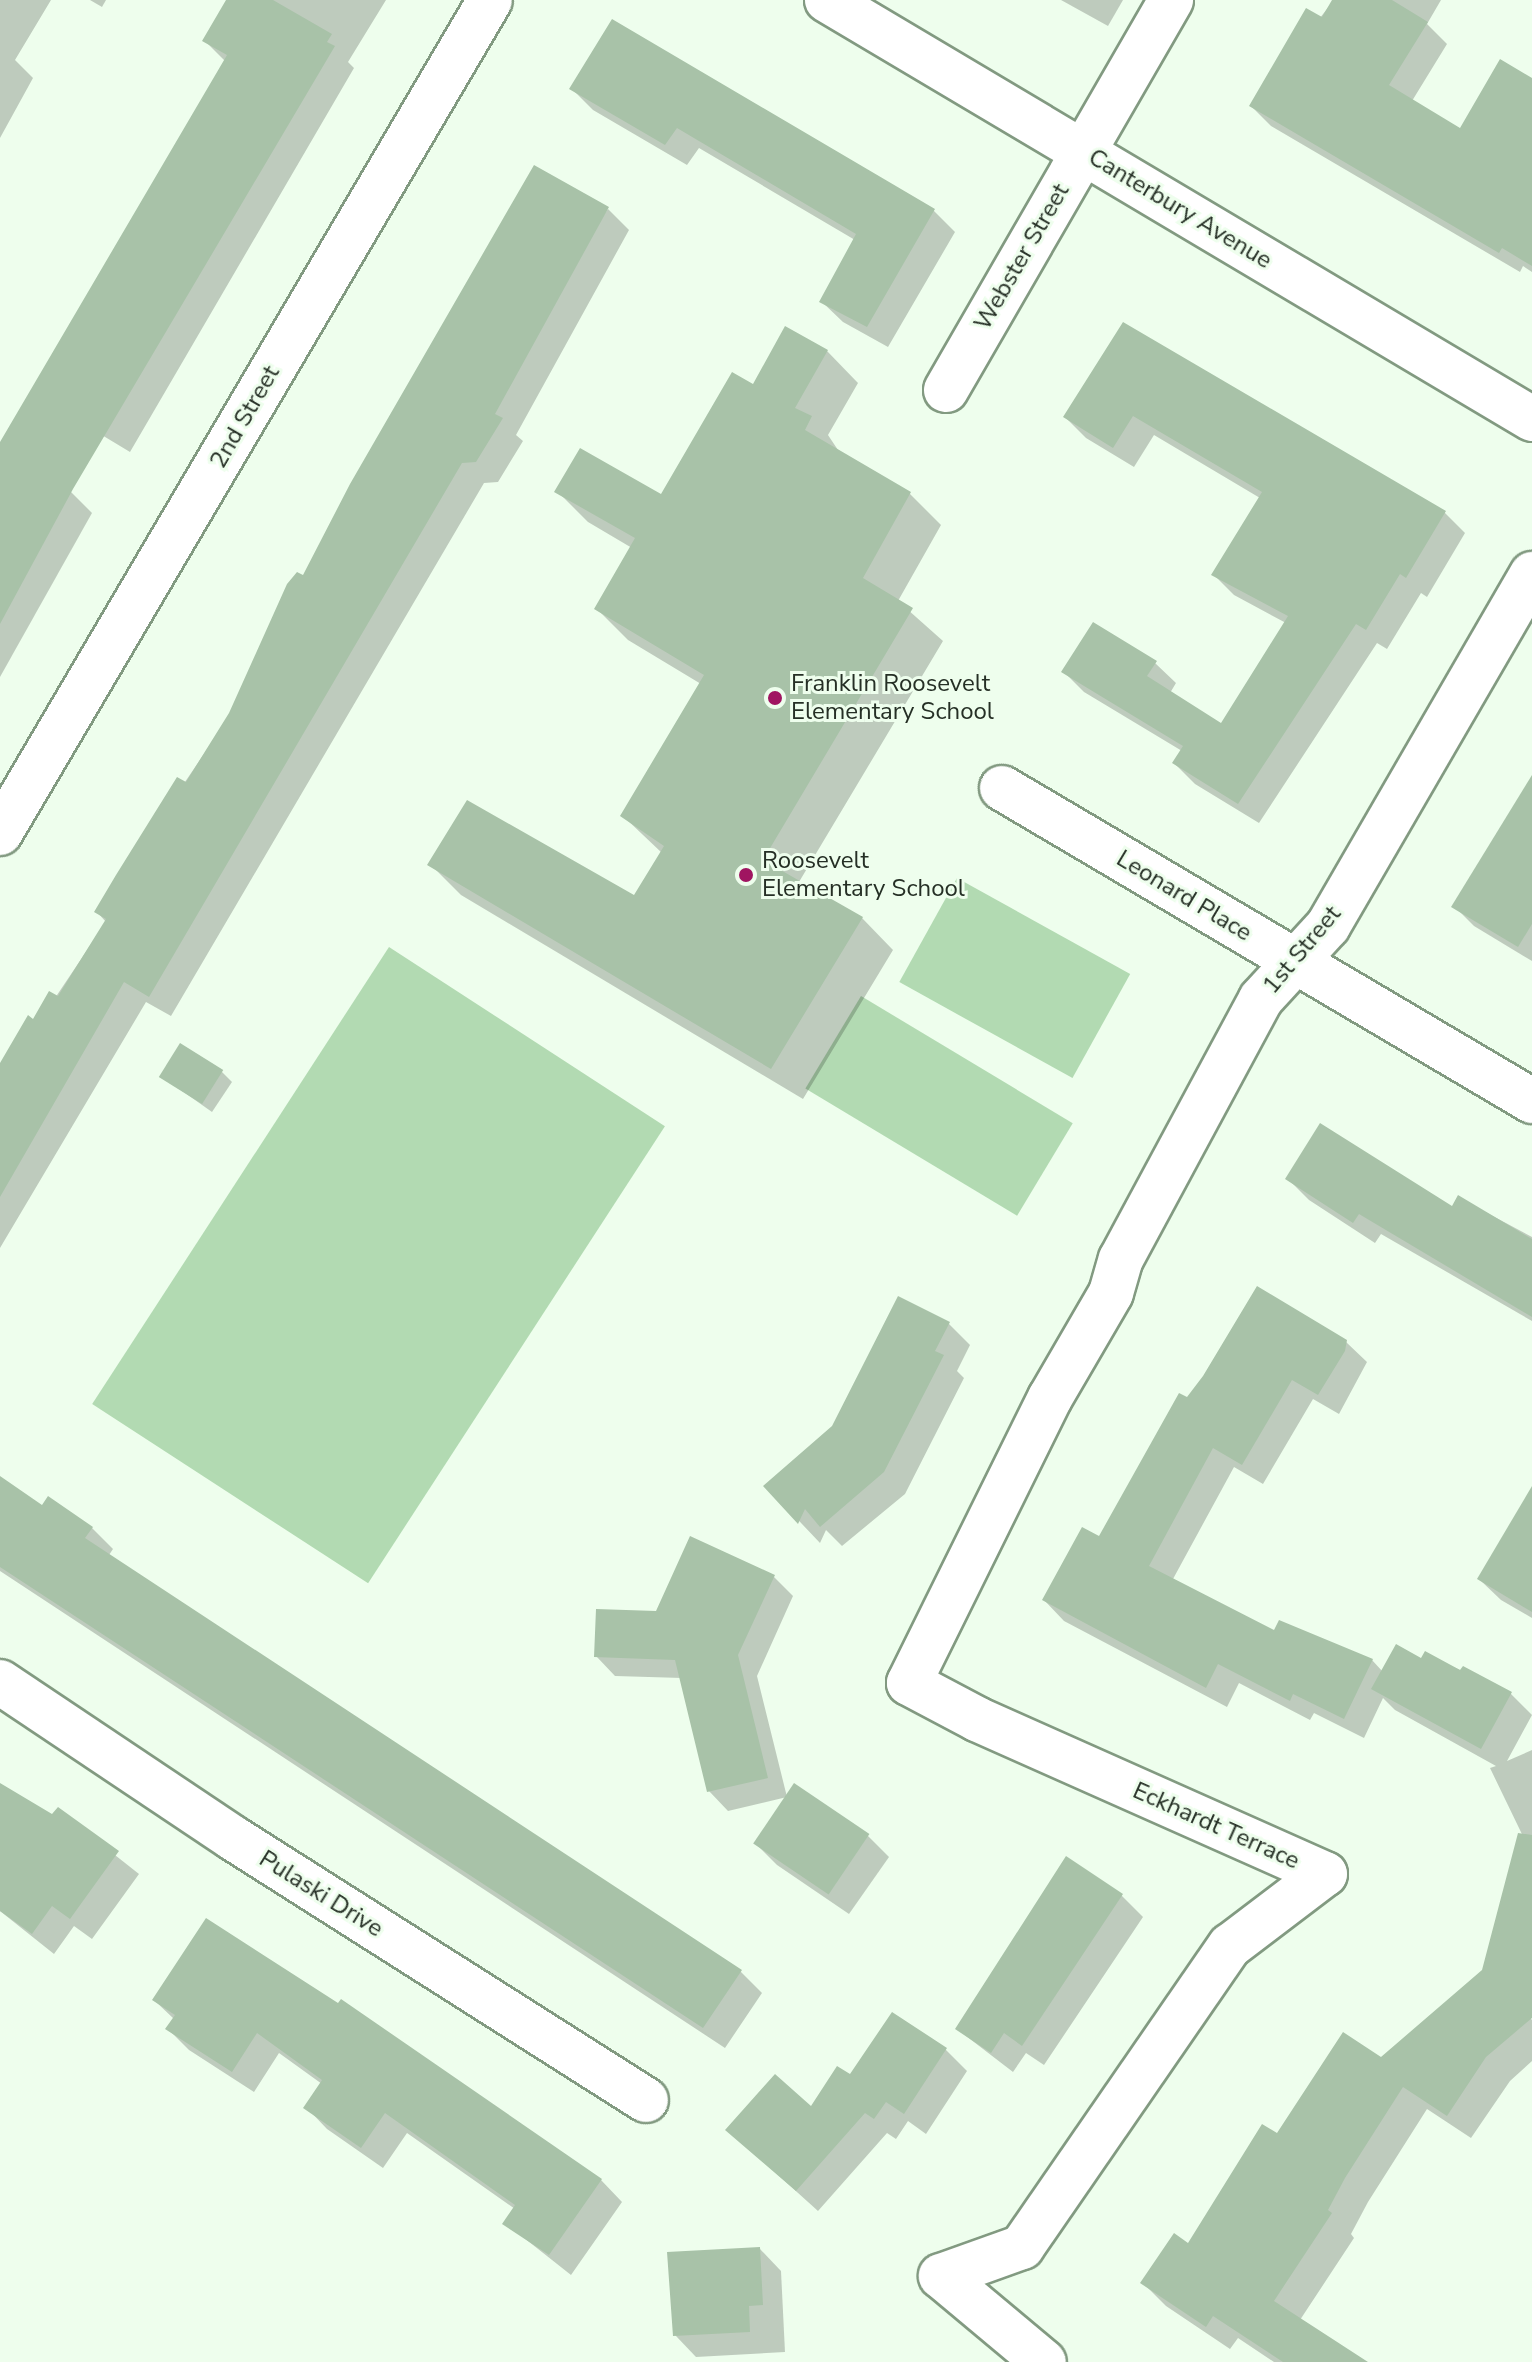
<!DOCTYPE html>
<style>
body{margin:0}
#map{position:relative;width:1532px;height:2362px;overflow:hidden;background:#eefeed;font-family:"Nunito Sans",sans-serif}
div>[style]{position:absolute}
.green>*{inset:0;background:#b2dab2;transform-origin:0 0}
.shadow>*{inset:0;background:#0003}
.building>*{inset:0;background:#a8c2a8;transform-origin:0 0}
.roads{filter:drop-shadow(2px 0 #829a81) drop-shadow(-2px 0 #829a81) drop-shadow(0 2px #829a81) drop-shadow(0 -2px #829a81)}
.minor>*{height:44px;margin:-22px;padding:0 22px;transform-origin:22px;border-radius:22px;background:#fff}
.dots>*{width:22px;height:22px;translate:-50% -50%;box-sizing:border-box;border:4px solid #eefeed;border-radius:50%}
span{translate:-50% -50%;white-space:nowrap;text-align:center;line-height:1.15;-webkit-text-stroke:6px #eefeed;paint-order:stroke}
.street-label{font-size:24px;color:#252f25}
.poi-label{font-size:24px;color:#252f25}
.left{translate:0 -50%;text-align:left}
</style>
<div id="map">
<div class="green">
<i style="left:957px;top:878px;width:198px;height:119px;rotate:29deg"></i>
<i style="left:389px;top:947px;width:329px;height:545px;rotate:33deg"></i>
<i style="left:861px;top:996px;width:247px;height:108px;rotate:31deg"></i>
</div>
<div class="shadow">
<i style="clip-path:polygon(0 0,51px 0,15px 60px,33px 78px,0 138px)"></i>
<i style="clip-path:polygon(90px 0,106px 0,102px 7px)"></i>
<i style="clip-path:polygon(258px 0,386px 0,348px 62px,354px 68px,130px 452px,57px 408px,226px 62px,205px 41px)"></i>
<i style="clip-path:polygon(1061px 0,1123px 0,1108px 26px)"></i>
<i style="clip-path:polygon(1334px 0,1441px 0,1427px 24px,1447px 44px,1412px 101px,1461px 131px,1532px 80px,1532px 272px,1523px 266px,1520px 272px,1271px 126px,1251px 106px)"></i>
<i style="clip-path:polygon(572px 89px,934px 211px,955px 232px,888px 347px,843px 322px,821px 301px,855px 240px,699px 148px,687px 165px,593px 110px)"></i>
<i style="clip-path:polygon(608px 209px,629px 230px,516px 435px,523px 441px,498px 482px,484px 483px,171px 1016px,146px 1002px,0 1248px,0 1080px,106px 922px,97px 912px,231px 714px)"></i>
<i style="clip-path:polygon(1123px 325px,1445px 513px,1465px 533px,1427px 597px,1421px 593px,1387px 649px,1377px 643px,1259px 823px,1195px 784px,1174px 763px,1182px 751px,1084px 692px,1064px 672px,1155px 663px,1176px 683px,1170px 693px,1222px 725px,1286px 623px,1234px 595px,1214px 575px,1260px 498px,1154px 435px,1134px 467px,1086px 438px,1065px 417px)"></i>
<i style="clip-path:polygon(827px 351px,858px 383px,828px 435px,840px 453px,910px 494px,941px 525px,898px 601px,943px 641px,799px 882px,862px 918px,893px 950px,803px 1099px,461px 895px,430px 864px,634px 898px,662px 853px,623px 816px,701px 684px,628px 640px,597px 609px,632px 548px,588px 522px,557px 491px,661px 497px,754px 386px)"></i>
<i style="clip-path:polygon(0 452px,71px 492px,92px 513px,0 677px)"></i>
<i style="clip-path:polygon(1532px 800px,1532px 961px,1474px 926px,1454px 906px)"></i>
<i style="clip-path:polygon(222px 1072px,232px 1082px,212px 1112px,161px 1076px)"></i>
<i style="clip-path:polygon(1288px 1179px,1452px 1209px,1459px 1198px,1532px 1237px,1532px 1321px,1381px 1234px,1375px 1243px,1309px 1200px)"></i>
<i style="clip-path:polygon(948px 1323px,970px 1345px,957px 1371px,964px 1378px,905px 1494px,842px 1546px,826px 1530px,820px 1543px,766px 1486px)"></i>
<i style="clip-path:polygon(1346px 1342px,1367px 1362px,1339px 1414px,1313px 1399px,1263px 1484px,1234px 1467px,1173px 1579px,1275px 1632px,1372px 1660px,1383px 1672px,1422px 1660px,1426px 1654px,1511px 1694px,1532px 1715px,1507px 1761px,1532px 1750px,1532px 1855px,1490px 1768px,1496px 1766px,1395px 1710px,1383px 1698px,1364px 1738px,1314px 1713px,1310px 1720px,1239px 1683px,1227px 1707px,1064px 1621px,1044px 1600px,1100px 1539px,1188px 1400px)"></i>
<i style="clip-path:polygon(0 1478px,42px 1507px,92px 1528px,113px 1549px,109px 1555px,741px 1972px,762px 1993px,725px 2048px,0 1571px)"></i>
<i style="clip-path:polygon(1532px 1537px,1532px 1618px,1501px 1600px,1479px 1579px)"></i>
<i style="clip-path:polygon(774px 1577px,793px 1596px,757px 1676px,787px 1797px,728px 1811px,709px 1791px,682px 1678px,615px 1676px,596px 1656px,657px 1613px)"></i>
<i style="clip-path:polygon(0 1785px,53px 1816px,58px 1810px,139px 1874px,92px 1939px,74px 1926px,54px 1954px,0 1911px)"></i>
<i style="clip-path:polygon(867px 1835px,889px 1857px,849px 1914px,777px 1865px,756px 1844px)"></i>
<i style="clip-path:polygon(1121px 1895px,1143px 1917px,1044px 2065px,1026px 2053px,1013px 2072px,957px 2029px)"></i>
<i style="clip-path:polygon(206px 1920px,601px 2180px,622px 2202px,571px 2275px,505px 2223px,515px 2209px,407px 2133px,383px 2168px,327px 2129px,306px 2107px,322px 2084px,279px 2053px,254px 2092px,189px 2050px,168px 2029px,174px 2019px,154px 2000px)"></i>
<i style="clip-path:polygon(1509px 1993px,1532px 2020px,1532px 2061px,1510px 2081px,1471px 2138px,1427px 2109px,1368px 2202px,1351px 2234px,1354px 2238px,1300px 2320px,1365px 2362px,1274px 2362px,1238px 2338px,1230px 2349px,1166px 2306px,1142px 2282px,1188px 2246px,1277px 2136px,1381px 2059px)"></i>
<i style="clip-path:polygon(893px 2015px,946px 2050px,967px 2071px,926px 2134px,908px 2121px,896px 2139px,887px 2133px,818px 2211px,728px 2130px,811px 2109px,850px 2077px)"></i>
<i style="clip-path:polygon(760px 2249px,781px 2271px,785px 2352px,696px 2357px,675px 2335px)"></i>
</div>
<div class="building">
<i style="clip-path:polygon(226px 0,273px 0,332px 34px,327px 42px,335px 46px,73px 489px,0 624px,0 442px,227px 55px,202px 41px)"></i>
<i style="clip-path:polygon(1332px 0,1392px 0,1428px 22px,1389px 85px,1460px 128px,1500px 59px,1532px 78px,1532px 266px,1502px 248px,1499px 253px,1249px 106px,1306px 8px,1322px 17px)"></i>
<i style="clip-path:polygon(612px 19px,935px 209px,867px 327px,819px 302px,856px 234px,677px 128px,665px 145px,569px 89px)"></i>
<i style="clip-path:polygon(534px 165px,609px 207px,495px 414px,503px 418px,476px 462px,462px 463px,149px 997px,124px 982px,0 1197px,0 1063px,28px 1015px,33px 1019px,49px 991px,58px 996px,106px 919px,94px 912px,116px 875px,177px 777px,186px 782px,229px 713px,287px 584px,297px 572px,303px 575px,350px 484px)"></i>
<i style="clip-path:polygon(1123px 322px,1446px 511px,1406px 578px,1400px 574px,1366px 630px,1356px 624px,1238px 804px,1172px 763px,1183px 746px,1061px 672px,1093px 622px,1157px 661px,1147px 676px,1221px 723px,1288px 616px,1211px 575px,1262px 492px,1133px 416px,1113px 448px,1063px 417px)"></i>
<i style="clip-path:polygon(785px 326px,828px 350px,795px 408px,812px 416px,805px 430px,911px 492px,863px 578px,913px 608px,763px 860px,863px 917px,771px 1069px,427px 865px,467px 800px,634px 895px,664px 846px,620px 816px,704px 675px,594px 609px,635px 538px,554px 492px,580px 448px,661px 494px,732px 372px,753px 384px)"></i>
<i style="clip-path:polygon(1532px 775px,1532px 924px,1518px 947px,1451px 907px)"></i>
<i style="left:180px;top:1043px;width:51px;height:40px;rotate:32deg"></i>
<i style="clip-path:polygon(1320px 1123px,1452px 1206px,1458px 1195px,1532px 1239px,1532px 1317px,1359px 1214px,1353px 1223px,1285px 1179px)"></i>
<i style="clip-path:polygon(1257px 1286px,1347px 1340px,1345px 1351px,1318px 1395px,1292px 1380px,1242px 1465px,1213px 1448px,1149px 1566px,1274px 1630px,1279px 1620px,1373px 1659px,1344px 1719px,1293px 1694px,1290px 1701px,1218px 1664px,1206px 1688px,1042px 1600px,1082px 1527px,1099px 1536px,1179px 1393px,1187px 1397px,1203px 1376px)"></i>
<i style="clip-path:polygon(898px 1296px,950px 1322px,935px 1351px,944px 1355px,884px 1472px,820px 1527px,805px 1509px,798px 1524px,763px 1486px,832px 1426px)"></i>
<i style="clip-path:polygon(0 1476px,42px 1505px,48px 1496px,93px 1527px,85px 1538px,742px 1970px,703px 2028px,0 1567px)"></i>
<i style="clip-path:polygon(1532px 1486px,1532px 1612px,1477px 1579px)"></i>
<i style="clip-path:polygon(690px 1536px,775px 1575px,738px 1655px,768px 1778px,707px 1792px,675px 1660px,594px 1657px,596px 1609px,656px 1611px)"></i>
<i style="clip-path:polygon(1396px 1644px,1421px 1658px,1425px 1651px,1460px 1670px,1463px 1666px,1512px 1692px,1481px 1749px,1371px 1689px)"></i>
<i style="clip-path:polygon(0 1783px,52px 1814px,58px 1807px,119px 1851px,70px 1919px,52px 1906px,32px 1934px,0 1911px)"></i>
<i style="left:794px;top:1783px;width:91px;height:73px;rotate:34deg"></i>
<i style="clip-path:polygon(1518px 1833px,1532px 1835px,1532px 2018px,1486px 2057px,1447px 2116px,1403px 2087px,1345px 2178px,1328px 2210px,1332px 2213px,1274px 2301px,1368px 2362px,1283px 2362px,1213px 2316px,1206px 2327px,1140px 2283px,1174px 2233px,1188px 2243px,1262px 2124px,1277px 2133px,1343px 2032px,1381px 2057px,1482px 1970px)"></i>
<i style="clip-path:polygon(1066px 1856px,1123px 1894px,1022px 2046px,1004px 2033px,991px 2053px,955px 2029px)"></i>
<i style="clip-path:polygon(206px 1918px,338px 2003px,341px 1999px,602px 2179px,549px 2255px,502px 2224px,515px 2205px,385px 2113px,361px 2148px,303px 2108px,322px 2080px,257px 2033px,232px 2072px,165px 2029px,175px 2015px,152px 2000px)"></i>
<i style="clip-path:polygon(892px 2012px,947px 2048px,904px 2114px,886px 2102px,874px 2119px,865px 2113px,796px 2191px,725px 2130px,775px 2074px,811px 2106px,837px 2066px,850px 2074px)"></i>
<i style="clip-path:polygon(760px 2247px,763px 2305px,749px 2306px,750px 2332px,673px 2336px,667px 2252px)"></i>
</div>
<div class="roads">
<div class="minor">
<i style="left:827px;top:0;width:820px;rotate:30.72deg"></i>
<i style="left:946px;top:390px;width:450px;rotate:-60deg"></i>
<i style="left:1002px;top:788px;width:616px;rotate:30.56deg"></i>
<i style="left:0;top:833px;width:966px;rotate:-59.53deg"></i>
<i style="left:0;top:1682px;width:280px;rotate:33.8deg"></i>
<i style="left:233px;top:1838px;width:489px;rotate:32.4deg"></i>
<i style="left:941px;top:2276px;width:86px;rotate:-19.7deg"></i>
<i style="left:1022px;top:2247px;width:366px;rotate:-55.4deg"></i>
<i style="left:1230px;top:1946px;width:119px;rotate:-37.2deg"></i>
<i style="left:1325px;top:1874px;width:381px;rotate:-156deg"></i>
<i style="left:977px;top:1719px;width:77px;rotate:-152.1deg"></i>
<i style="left:909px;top:1683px;width:318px;rotate:-63.7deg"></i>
<i style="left:1050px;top:1398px;width:121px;rotate:-59.8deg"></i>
<i style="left:1111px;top:1293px;width:35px;rotate:-74deg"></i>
<i style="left:1121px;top:1259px;width:295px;rotate:-61.7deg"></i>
<i style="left:1261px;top:999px;width:99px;rotate:-47.5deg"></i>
<i style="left:1328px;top:926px;width:407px;rotate:-59.9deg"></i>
<i style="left:941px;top:2276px;width:134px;rotate:39.9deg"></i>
</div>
</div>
<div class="dots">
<i style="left:775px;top:698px;background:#a01561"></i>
<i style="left:746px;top:875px;background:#a01561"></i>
</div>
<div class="street-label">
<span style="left:1180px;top:209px;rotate:31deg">Canterbury Avenue</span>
<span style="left:1022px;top:257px;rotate:-60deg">Webster Street</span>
<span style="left:245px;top:417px;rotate:-60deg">2nd Street</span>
<span style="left:1184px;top:896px;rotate:31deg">Leonard Place</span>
<span style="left:1302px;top:950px;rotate:-50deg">1st Street</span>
<span style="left:1216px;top:1826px;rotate:24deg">Eckhardt Terrace</span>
<span style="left:321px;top:1894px;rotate:32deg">Pulaski Drive</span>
</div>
<div class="poi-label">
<span class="left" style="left:791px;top:698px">Franklin Roosevelt<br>Elementary School</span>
<span class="left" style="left:762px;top:875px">Roosevelt<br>Elementary School</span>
</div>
</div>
